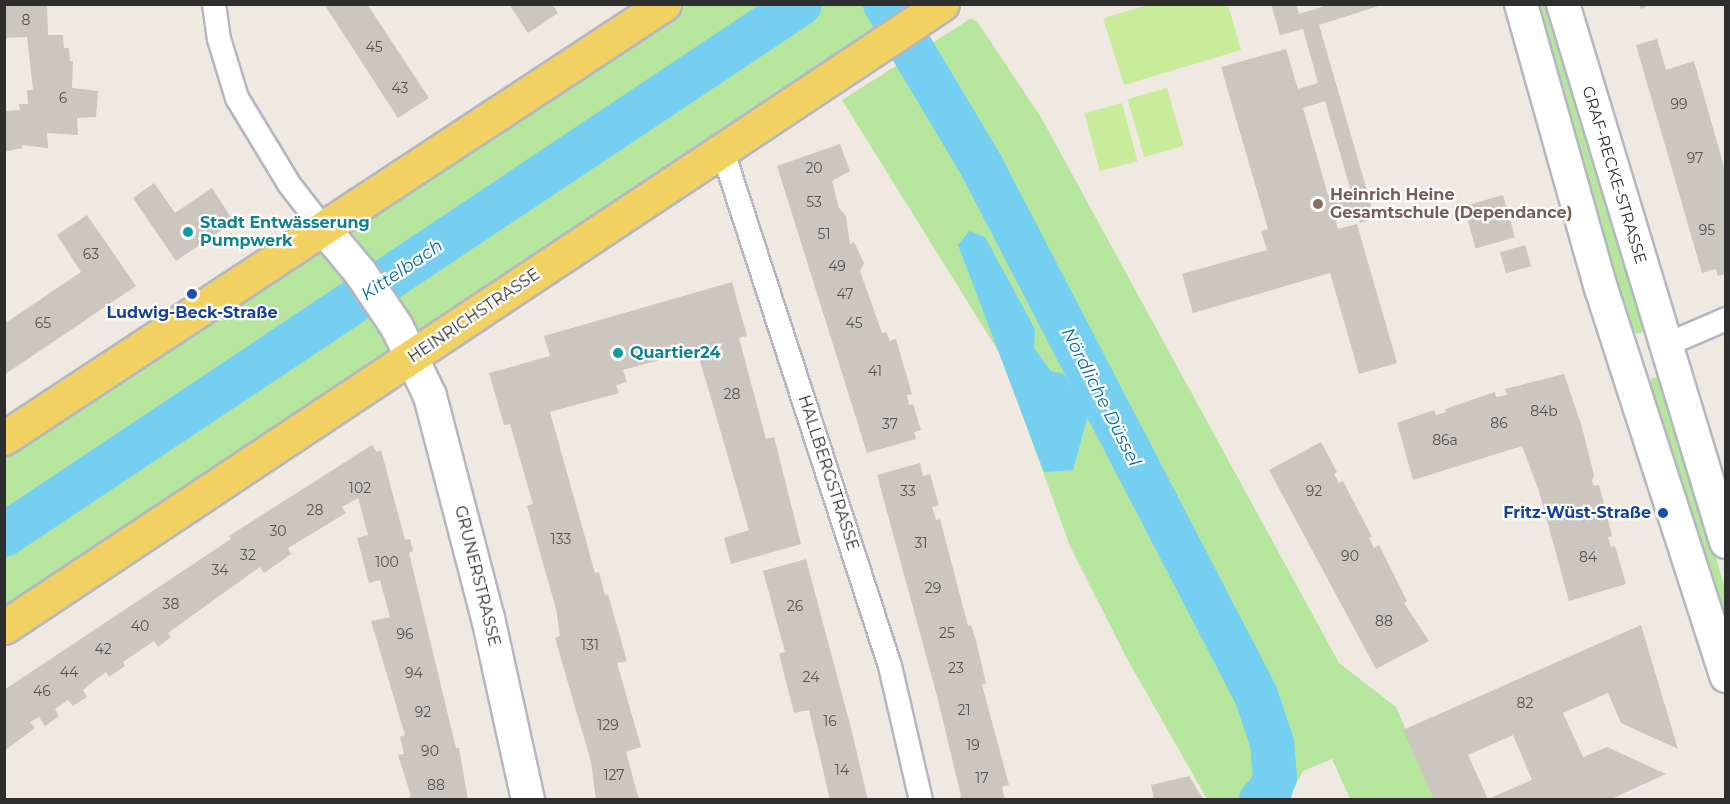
<!DOCTYPE html>
<meta charset="utf-8">
<style>
body{margin:0}
#map{position:relative;width:1730px;height:804px;overflow:hidden;background:#efe9e1;font-family:Montserrat,sans-serif}
div>[style]{position:absolute}
.green>*{inset:0;background:#b6e59e}
.pitch>*{inset:0;background:#c9ec9a;transform-origin:0 0}
.water>*{inset:0;background:#75cff0}
.river>*{height:44px;margin:-22px;padding:0 22px;transform-origin:22px;border-radius:22px;background:#75cff0}
.building>*{inset:0;background:#cbc7bf;transform-origin:0 0}
.roads{filter:drop-shadow(2px 0 #b4b7c1) drop-shadow(-2px 0 #b4b7c1) drop-shadow(0 2px #b4b7c1) drop-shadow(0 -2px #b4b7c1)}
.street>*{height:22px;margin:-11px;padding:0 11px;transform-origin:11px;border-radius:11px;background:#fff}
.secondary>*{height:32px;margin:-16px;padding:0 16px;transform-origin:16px;border-radius:16px;background:#fff}
.primary>*{height:33px;margin:-16.5px;padding:0 16.5px;transform-origin:16.5px;border-radius:16.5px;background:#f2d163}
.dots>*{width:16px;height:16px;translate:-50% -50%;box-sizing:border-box;border:3px solid #fff;border-radius:50%}
span{translate:-50% -50%;white-space:nowrap;text-align:center;line-height:1.15;-webkit-text-stroke:4.5px #fff;paint-order:stroke}
.number-label{font-size:14px;color:#555452}
.number-label span{-webkit-text-stroke-width:0}
.street-label{font-size:16px;color:#2e2e2e}
.education-label{font-size:16px;color:#785e54;font-weight:700}
.left{translate:0 -50%;text-align:left}
.culture-label{font-size:16px;color:#0d838f;font-weight:700}
.transit-label{font-size:16px;color:#164399;font-weight:700}
.right{translate:-100% -50%;text-align:right}
.water-label{font-size:18px;color:#0d6fa3;font-style:italic}
.frame{position:absolute;inset:0;border:6px solid #2e2e2e;pointer-events:none}
</style>
<div id="map">
<div class="green">
<i style="clip-path:polygon(671px 5px,931px 5px,5px 622px,5px 445px)"></i>
<i style="clip-path:polygon(1536px 5px,1553px 5px,1647px 324px,1645px 331px,1638px 334px,1632px 330px)"></i>
<i style="clip-path:polygon(970px 19px,977px 21px,1042px 119px,1339px 663px,1396px 707px,1436px 799px,1350px 799px,1332px 759px,1303px 771px,1288px 799px,1207px 799px,1126px 657px,1070px 546px,1000px 354px,842px 100px)"></i>
<i style="clip-path:polygon(1659px 377px,1664px 379px,1725px 589px,1725px 637px,1649px 385px,1652px 378px)"></i>
</div>
<div class="pitch">
<i style="clip-path:polygon(1148px 5px,1228px 5px,1241px 50px,1124px 85px,1103px 18px)"></i>
<i style="left:1167px;top:88px;width:60px;height:41px;rotate:74deg"></i>
<i style="left:1122px;top:103px;width:60px;height:39px;rotate:75deg"></i>
</div>
<div class="water">
<i style="clip-path:polygon(969px 231px,985px 237px,1035px 329px,1034px 348px,1051px 371px,1064px 374px,1088px 415px,1073px 470px,1044px 472px,958px 245px)"></i>
</div>
<div class="river">
<i style="left:885px;top:4px;width:190px;rotate:59.2deg"></i>
<i style="left:982px;top:167px;width:595px;rotate:62.57deg"></i>
<i style="left:1256px;top:695px;width:51px;rotate:71.6deg"></i>
<i style="left:1272px;top:743px;width:34px;rotate:85deg"></i>
<i style="left:1275px;top:777px;width:15px;rotate:110deg"></i>
<i style="left:1270px;top:791px;width:13px;rotate:135deg"></i>
<i style="left:4px;top:535px;width:957px;rotate:-33.71deg"></i>
</div>
<div class="building">
<i style="clip-path:polygon(5px 4px,47px 4px,48px 35px,63px 35px,64px 48px,69px 48px,70px 61px,73px 61px,72px 88px,98px 91px,96px 117px,77px 118px,78px 135px,47px 133px,48px 148px,22px 145px,22px 148px,4px 152px,4px 111px,20px 110px,19px 104px,28px 104px,27px 90px,33px 90px,27px 37px,6px 38px)"></i>
<i style="clip-path:polygon(324px 4px,367px 4px,429px 98px,398px 118px)"></i>
<i style="clip-path:polygon(509px 4px,552px 4px,558px 13px,528px 33px)"></i>
<i style="clip-path:polygon(evenodd,1271px 4px,1296px 4px,1299px 14px,1331px 4px,1385px 4px,1319px 25px,1375px 218px,1360px 223px,1356px 207px,1334px 213px,1338px 229px,1357px 224px,1397px 363px,1359px 374px,1330px 273px,1193px 313px,1182px 274px,1267px 250px,1261px 231px,1268px 229px,1221px 67px,1286px 49px,1298px 89px,1318px 83px,1303px 29px,1280px 35px,1271px 4px,1325px 101px,1350px 188px,1328px 195px,1303px 108px,1325px 101px)"></i>
<i style="clip-path:polygon(1638px 4px,1652px 4px,1641px 9px)"></i>
<i style="clip-path:polygon(1657px 39px,1666px 70px,1694px 61px,1725px 170px,1725px 274px,1718px 276px,1716px 269px,1702px 273px,1636px 45px)"></i>
<i style="clip-path:polygon(840px 144px,850px 171px,832px 181px,839px 208px,846px 216px,850px 244px,854px 242px,864px 263px,860px 271px,882px 333px,886px 332px,890px 341px,896px 339px,912px 394px,907px 395px,909px 405px,913px 404px,921px 430px,914px 432px,916px 439px,867px 453px,777px 166px)"></i>
<i style="clip-path:polygon(154px 183px,175px 213px,212px 188px,234px 222px,176px 261px,133px 198px)"></i>
<i style="left:1503px;top:195px;width:44px;height:41px;rotate:74deg"></i>
<i style="clip-path:polygon(87px 215px,136px 286px,4px 375px,4px 324px,81px 272px,57px 235px)"></i>
<i style="left:1525px;top:245px;width:22px;height:26px;rotate:74deg"></i>
<i style="clip-path:polygon(732px 282px,747px 336px,739px 338px,766px 439px,774px 437px,801px 544px,731px 564px,724px 538px,749px 530px,697px 350px,623px 370px,627px 382px,616px 385px,619px 393px,550px 412px,595px 573px,599px 572px,605px 595px,608px 594px,627px 661px,617px 663px,641px 747px,626px 752px,639px 800px,596px 800px,591px 762px,555px 638px,560px 636px,556px 609px,527px 506px,533px 504px,510px 424px,504px 425px,489px 373px,550px 356px,544px 336px)"></i>
<i style="clip-path:polygon(1564px 374px,1582px 427px,1594px 475px,1592px 481px,1594px 486px,1599px 485px,1604px 504px,1612px 536px,1608px 537px,1611px 547px,1615px 546px,1626px 584px,1569px 601px,1539px 491px,1522px 446px,1413px 480px,1397px 423px,1434px 410px,1436px 415px,1446px 412px,1445px 409px,1495px 392px,1496px 397px,1502px 396px,1507px 395px,1505px 389px)"></i>
<i style="clip-path:polygon(1321px 442px,1337px 472px,1334px 474px,1339px 483px,1343px 481px,1372px 537px,1369px 538px,1374px 548px,1379px 545px,1407px 601px,1404px 603px,1429px 641px,1376px 669px,1269px 470px)"></i>
<i style="clip-path:polygon(372px 445px,377px 452px,381px 450px,405px 540px,410px 539px,413px 551px,409px 553px,456px 748px,459px 748px,468px 800px,406px 800px,411px 796px,398px 755px,404px 754px,400px 737px,405px 735px,371px 621px,390px 617px,380px 580px,369px 583px,357px 538px,368px 535px,358px 498px,342px 507px,346px 513px,288px 548px,291px 554px,277px 564px,264px 573px,260px 567px,168px 633px,171px 637px,158px 647px,154px 641px,123px 662px,125px 666px,109px 677px,106px 672px,95px 680px,83px 690px,87px 697px,73px 706px,68px 700px,55px 709px,59px 716px,45px 726px,39px 717px,30px 722px,35px 728px,4px 751px,4px 690px,231px 539px,229px 536px)"></i>
<i style="clip-path:polygon(920px 463px,923px 476px,930px 474px,939px 505px,932px 507px,936px 520px,940px 519px,968px 626px,971px 625px,976px 641px,986px 683px,982px 685px,1009px 785px,1002px 787px,1005px 800px,957px 800px,961px 796px,937px 696px,877px 475px)"></i>
<i style="clip-path:polygon(806px 559px,852px 732px,868px 800px,830px 800px,809px 710px,794px 713px,779px 654px,785px 652px,763px 571px)"></i>
<i style="clip-path:polygon(evenodd,1641px 625px,1678px 749px,1621px 723px,1608px 693px,1563px 713px,1583px 757px,1607px 747px,1666px 774px,1609px 800px,1434px 800px,1403px 730px,1641px 625px,1513px 735px,1532px 780px,1488px 799px,1468px 755px,1513px 735px)"></i>
<i style="clip-path:polygon(1189px 776px,1204px 800px,1154px 800px,1151px 785px)"></i>
</div>
<div class="roads">
<div class="street">
<i style="left:214px;top:4px;width:35px;rotate:82deg"></i>
<i style="left:219px;top:39px;width:62px;rotate:73deg"></i>
<i style="left:237px;top:98px;width:100px;rotate:58.8deg"></i>
<i style="left:289px;top:184px;width:57px;rotate:52.1deg"></i>
<i style="left:722px;top:149px;width:544px;rotate:72deg"></i>
<i style="left:890px;top:666px;width:138px;rotate:77deg"></i>
<i style="left:1666px;top:345px;width:65px;rotate:-23.4deg"></i>
</div>
<div class="secondary">
<i style="left:1521px;top:4px;width:295px;rotate:74.3deg"></i>
<i style="left:1601px;top:288px;width:408px;rotate:72.1deg"></i>
<i style="left:1563px;top:4px;width:562px;rotate:73.14deg"></i>
<i style="left:324px;top:229px;width:56px;rotate:50.1deg"></i>
<i style="left:360px;top:272px;width:66px;rotate:56.1deg"></i>
<i style="left:397px;top:327px;width:76px;rotate:64.4deg"></i>
<i style="left:430px;top:396px;width:229px;rotate:75.4deg"></i>
<i style="left:488px;top:618px;width:186px;rotate:77.6deg"></i>
</div>
<div class="primary">
<i style="left:4px;top:438px;width:790px;rotate:-33.33deg"></i>
<i style="left:4px;top:627px;width:1126px;rotate:-33.59deg"></i>
</div>
</div>
<div class="dots">
<i style="left:1318px;top:204px;background:#8d6e63"></i>
<i style="left:188px;top:232px;background:#0f9aa8"></i>
<i style="left:192px;top:294px;background:#1a4fb4"></i>
<i style="left:618px;top:353px;background:#0f9aa8"></i>
<i style="left:1663px;top:513px;background:#1a4fb4"></i>
</div>
<div class="number-label">
<span style="left:26px;top:20px">8</span>
<span style="left:374px;top:47px">45</span>
<span style="left:400px;top:88px">43</span>
<span style="left:63px;top:98px">6</span>
<span style="left:1679px;top:104px">99</span>
<span style="left:1695px;top:158px">97</span>
<span style="left:814px;top:168px">20</span>
<span style="left:814px;top:202px">53</span>
<span style="left:1707px;top:230px">95</span>
<span style="left:824px;top:234px">51</span>
<span style="left:91px;top:254px">63</span>
<span style="left:837px;top:266px">49</span>
<span style="left:845px;top:294px">47</span>
<span style="left:43px;top:323px">65</span>
<span style="left:854px;top:323px">45</span>
<span style="left:875px;top:371px">41</span>
<span style="left:732px;top:394px">28</span>
<span style="left:1544px;top:411px">84b</span>
<span style="left:1499px;top:423px">86</span>
<span style="left:890px;top:424px">37</span>
<span style="left:1445px;top:440px">86a</span>
<span style="left:360px;top:488px">102</span>
<span style="left:908px;top:491px">33</span>
<span style="left:1314px;top:491px">92</span>
<span style="left:315px;top:510px">28</span>
<span style="left:278px;top:531px">30</span>
<span style="left:561px;top:539px">133</span>
<span style="left:921px;top:543px">31</span>
<span style="left:248px;top:555px">32</span>
<span style="left:1350px;top:556px">90</span>
<span style="left:1588px;top:557px">84</span>
<span style="left:387px;top:562px">100</span>
<span style="left:220px;top:570px">34</span>
<span style="left:933px;top:588px">29</span>
<span style="left:171px;top:604px">38</span>
<span style="left:795px;top:606px">26</span>
<span style="left:1384px;top:621px">88</span>
<span style="left:140px;top:626px">40</span>
<span style="left:947px;top:633px">25</span>
<span style="left:405px;top:634px">96</span>
<span style="left:590px;top:645px">131</span>
<span style="left:103px;top:649px">42</span>
<span style="left:956px;top:668px">23</span>
<span style="left:69px;top:672px">44</span>
<span style="left:414px;top:673px">94</span>
<span style="left:811px;top:677px">24</span>
<span style="left:42px;top:691px">46</span>
<span style="left:1525px;top:703px">82</span>
<span style="left:964px;top:710px">21</span>
<span style="left:423px;top:712px">92</span>
<span style="left:830px;top:721px">16</span>
<span style="left:608px;top:725px">129</span>
<span style="left:973px;top:745px">19</span>
<span style="left:430px;top:751px">90</span>
<span style="left:842px;top:770px">14</span>
<span style="left:614px;top:775px">127</span>
<span style="left:982px;top:778px">17</span>
<span style="left:436px;top:785px">88</span>
</div>
<div class="street-label">
<span style="left:1614px;top:175px;rotate:73deg">GRAF-RECKE-STRASSE</span>
<span style="left:474px;top:316px;rotate:-34deg">HEINRICHSTRASSE</span>
<span style="left:828px;top:473px;rotate:72deg">HALLBERGSTRASSE</span>
<span style="left:477px;top:576px;rotate:76deg">GRUNERSTRASSE</span>
</div>
<div class="education-label">
<span class="left" style="left:1330px;top:204px">Heinrich Heine<br>Gesamtschule (Dependance)</span>
</div>
<div class="culture-label">
<span class="left" style="left:200px;top:232px">Stadt Entwässerung<br>Pumpwerk</span>
<span class="left" style="left:630px;top:353px">Quartier24</span>
</div>
<div class="transit-label">
<span style="left:192px;top:313px">Ludwig-Beck-Straße</span>
<span class="right" style="left:1651px;top:513px">Fritz-Wüst-Straße</span>
</div>
<div class="water-label">
<span style="left:402px;top:270px;rotate:-34deg">Kittelbach</span>
<span style="left:1101px;top:397px;rotate:63deg">Nördliche Düssel</span>
</div>
<div class="frame"></div>
</div>
